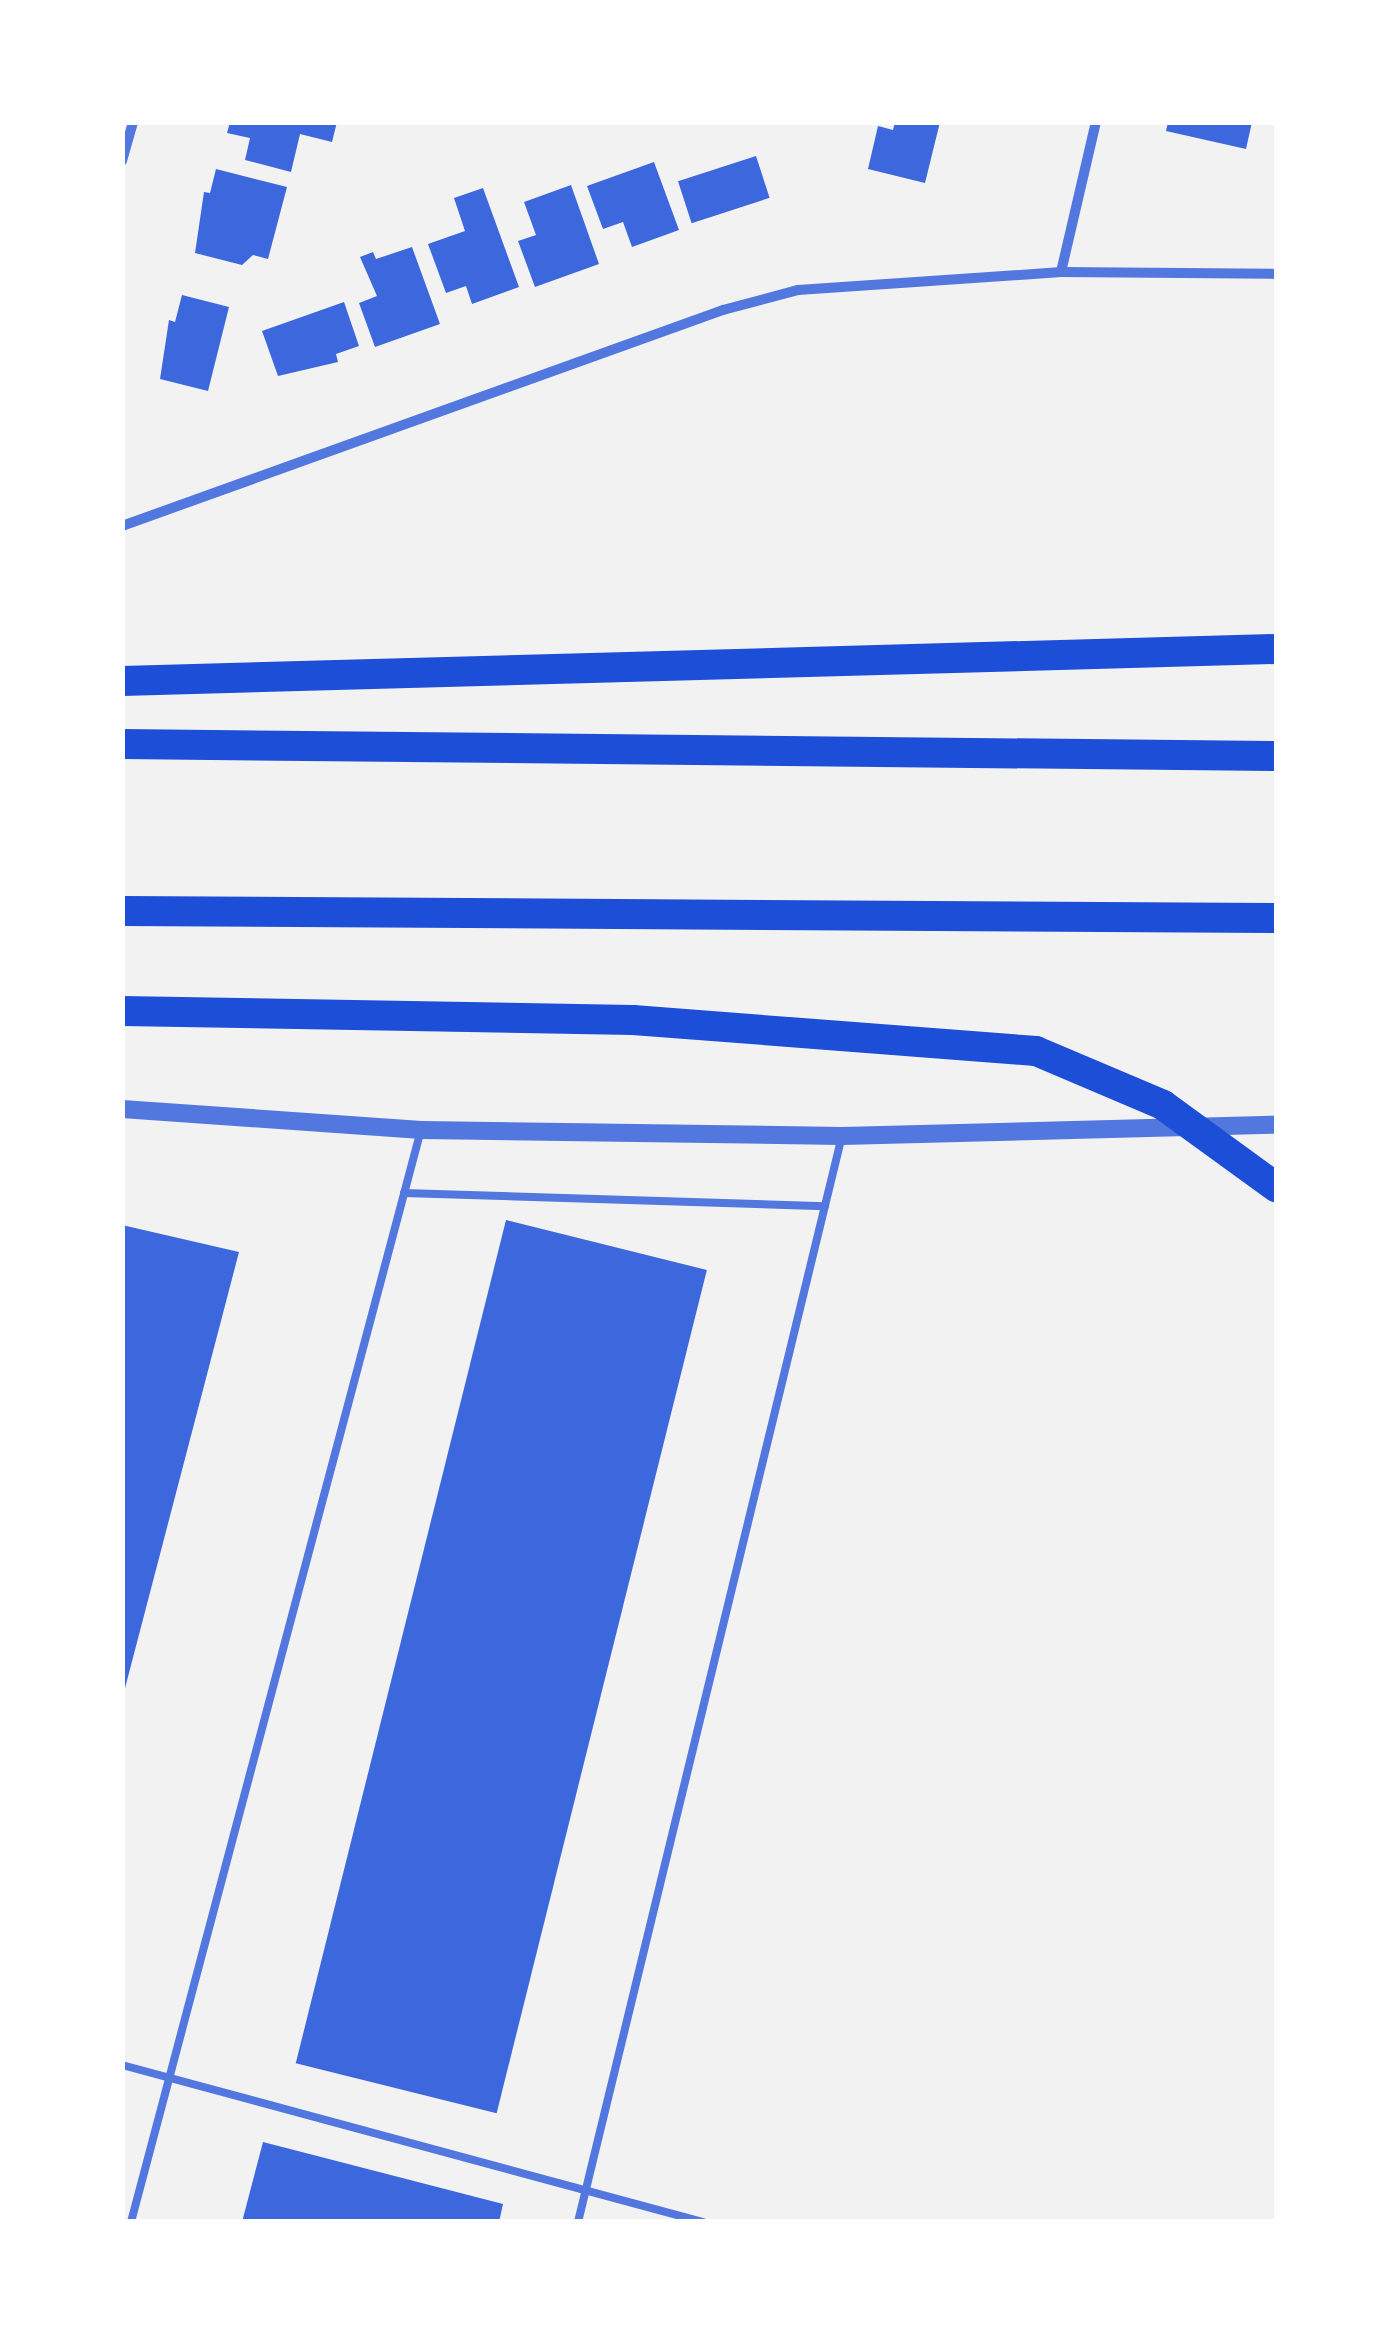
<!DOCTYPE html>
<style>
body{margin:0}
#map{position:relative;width:1399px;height:2344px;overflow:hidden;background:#f2f2f2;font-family:"Playfair Display",serif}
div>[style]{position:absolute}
.building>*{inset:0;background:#3d67dc;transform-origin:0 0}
.service>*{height:8px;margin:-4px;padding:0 4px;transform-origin:4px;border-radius:4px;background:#5277de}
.minor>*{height:10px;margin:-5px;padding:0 5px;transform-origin:5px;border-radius:5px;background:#5277de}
.tertiary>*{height:18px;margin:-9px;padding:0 9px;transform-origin:9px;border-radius:9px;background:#5277de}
.motorway>*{height:30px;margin:-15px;padding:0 15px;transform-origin:15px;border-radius:15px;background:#1d4ed8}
span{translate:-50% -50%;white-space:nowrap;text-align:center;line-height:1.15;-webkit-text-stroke:10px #fff;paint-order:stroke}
.frame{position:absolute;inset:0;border:125px solid #fff;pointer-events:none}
</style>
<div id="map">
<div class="building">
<i style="clip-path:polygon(230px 122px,337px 122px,332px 142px,300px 134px,291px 172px,245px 160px,250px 138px,227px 133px)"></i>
<i style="clip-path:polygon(895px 122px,940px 122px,925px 183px,868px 169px,878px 126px,893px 130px)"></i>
<i style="clip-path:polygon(1168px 122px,1252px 122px,1246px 149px,1166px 131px)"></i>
<i style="left:756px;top:156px;width:44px;height:82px;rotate:72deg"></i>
<i style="clip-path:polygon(654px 162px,679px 230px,632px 247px,623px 222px,603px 229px,587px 186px)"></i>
<i style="clip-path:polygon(216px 169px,287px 187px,268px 259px,253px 255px,242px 265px,195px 253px,204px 192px,210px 193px)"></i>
<i style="clip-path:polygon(571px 185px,599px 264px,535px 287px,518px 241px,536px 235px,524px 202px)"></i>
<i style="clip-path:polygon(483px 188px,519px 287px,472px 304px,466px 286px,446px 293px,428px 244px,465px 231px,454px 198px)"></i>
<i style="clip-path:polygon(412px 247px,440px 324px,375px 347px,359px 303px,377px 296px,360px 257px,373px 252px,376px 259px)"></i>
<i style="clip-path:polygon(182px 295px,229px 307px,208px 391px,160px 379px,169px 320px,175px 322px)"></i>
<i style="clip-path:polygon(344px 302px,359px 346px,336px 354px,338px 362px,278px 376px,262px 331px)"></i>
<i style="left:506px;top:1220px;width:207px;height:869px;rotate:14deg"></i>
<i style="clip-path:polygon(122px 1225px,239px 1252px,124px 1692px,122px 1691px)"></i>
<i style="clip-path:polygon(263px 2142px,503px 2204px,499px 2222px,242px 2222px)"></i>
</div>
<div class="service">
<i style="left:404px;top:1193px;width:421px;rotate:1.8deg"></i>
<i style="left:122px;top:2065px;width:602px;rotate:15.12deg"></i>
<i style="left:131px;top:2222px;width:1130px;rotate:-75.13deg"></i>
<i style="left:578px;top:2222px;width:1118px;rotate:-76.34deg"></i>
</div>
<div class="minor">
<i style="left:122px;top:161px;width:41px;rotate:-74.2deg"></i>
<i style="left:1061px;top:272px;width:154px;rotate:-76.9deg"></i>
<i style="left:122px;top:526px;width:639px;rotate:-19.77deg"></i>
<i style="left:723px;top:310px;width:78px;rotate:-14.9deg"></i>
<i style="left:798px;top:290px;width:264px;rotate:-3.9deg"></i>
<i style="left:1061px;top:272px;width:215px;rotate:0.5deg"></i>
</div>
<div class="tertiary">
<i style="left:122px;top:1109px;width:300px;rotate:4deg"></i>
<i style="left:421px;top:1130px;width:421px;rotate:0.8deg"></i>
<i style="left:842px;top:1136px;width:434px;rotate:-1.5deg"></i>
</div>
<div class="motorway">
<i style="left:122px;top:681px;width:1154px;rotate:-1.59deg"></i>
<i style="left:122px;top:744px;width:1154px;rotate:0.6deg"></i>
<i style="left:122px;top:911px;width:1154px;rotate:0.35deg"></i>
<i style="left:122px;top:1011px;width:511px;rotate:1.01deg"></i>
<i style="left:633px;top:1020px;width:404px;rotate:4.4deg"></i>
<i style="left:1036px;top:1051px;width:138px;rotate:23deg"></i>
<i style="left:1163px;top:1105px;width:140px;rotate:36deg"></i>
</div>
<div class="frame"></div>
</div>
